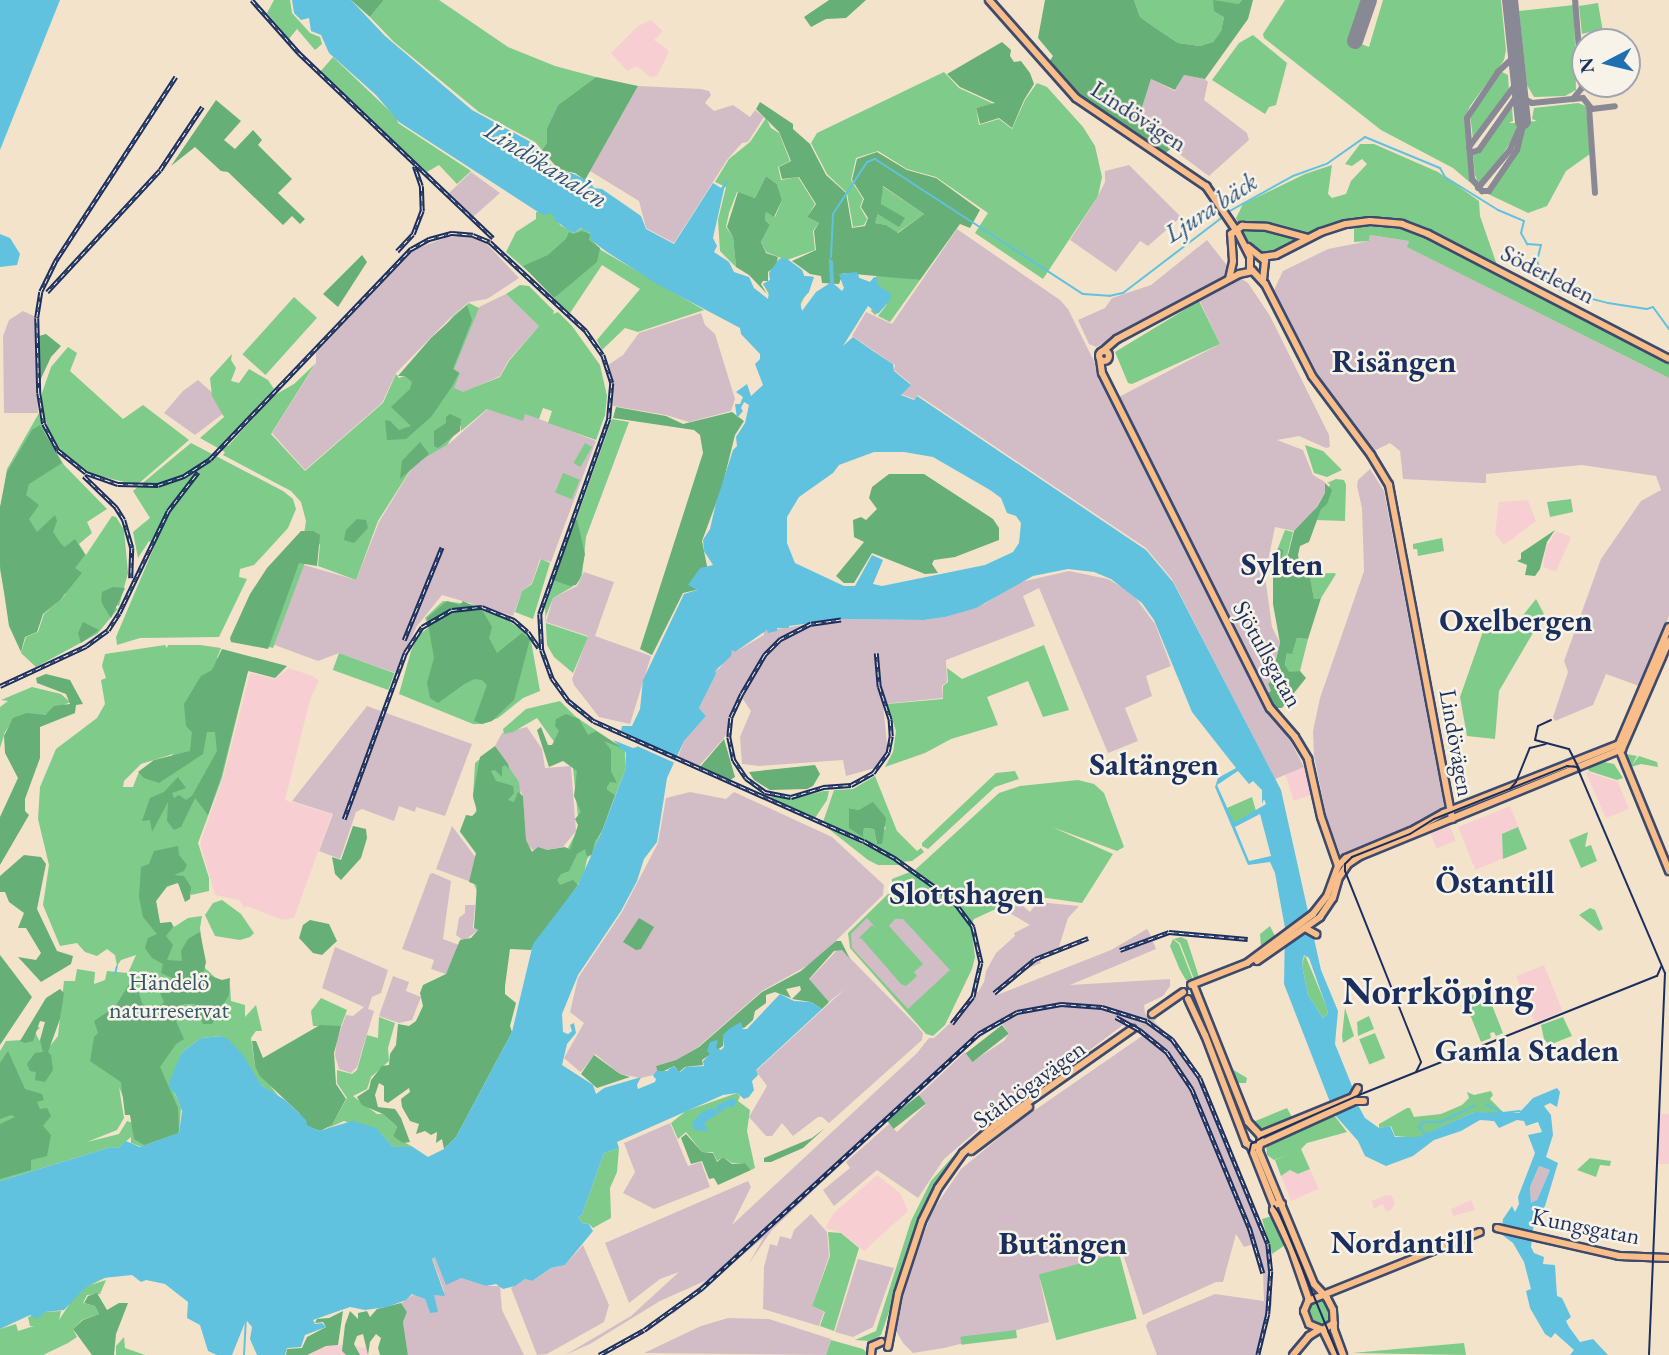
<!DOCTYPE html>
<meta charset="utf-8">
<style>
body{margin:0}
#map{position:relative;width:1669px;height:1355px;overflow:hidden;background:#f4e3cb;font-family:"EB Garamond",serif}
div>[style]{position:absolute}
.built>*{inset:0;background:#f7cfd2;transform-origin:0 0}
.industrial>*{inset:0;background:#d2bdc6}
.green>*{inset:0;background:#7ecb8a;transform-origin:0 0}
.forest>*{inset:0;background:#66af76;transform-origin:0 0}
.water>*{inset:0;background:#61c2df}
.pier>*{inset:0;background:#f4e3cb;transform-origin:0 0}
.stream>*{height:2px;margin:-1px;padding:0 1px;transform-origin:1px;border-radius:1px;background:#61c2df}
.taxiway>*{height:6px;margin:-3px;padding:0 3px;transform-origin:3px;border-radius:3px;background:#888994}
.runway>*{height:16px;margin:-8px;padding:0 8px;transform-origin:8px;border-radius:8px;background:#888994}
.major-tunnel>*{height:6px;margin-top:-3px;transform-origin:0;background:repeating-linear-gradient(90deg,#c9bfb5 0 6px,transparent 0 9px)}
.roads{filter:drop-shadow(2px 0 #3c4a6e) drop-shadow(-2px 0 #3c4a6e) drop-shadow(0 2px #3c4a6e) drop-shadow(0 -2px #3c4a6e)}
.major>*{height:6px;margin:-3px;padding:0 3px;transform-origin:3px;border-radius:3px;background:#f8bd88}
.major>.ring{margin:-3px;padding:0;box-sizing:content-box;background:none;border:6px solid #f8bd88;border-radius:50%}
.tram>*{height:2px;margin:-1px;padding:0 1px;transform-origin:1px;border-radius:1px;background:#1b2f5e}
.rail>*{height:4.5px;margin-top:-2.25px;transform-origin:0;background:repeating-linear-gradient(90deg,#f7f3e8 0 5px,#1b2f5e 0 10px);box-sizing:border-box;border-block:2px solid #1b2f5e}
span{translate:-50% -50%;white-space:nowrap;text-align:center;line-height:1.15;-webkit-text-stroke:5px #f7f3e8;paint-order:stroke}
.street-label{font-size:24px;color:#1b2f5e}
.park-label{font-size:24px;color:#345669}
.water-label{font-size:26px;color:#2c547e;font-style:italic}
.district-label{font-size:32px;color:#1b2f5e;font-weight:700}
.town-label{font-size:38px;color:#1b2f5e;font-weight:700}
.north{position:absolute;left:1571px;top:28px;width:70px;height:70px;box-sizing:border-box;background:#f7f3e8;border:2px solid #9fa5b1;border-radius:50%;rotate:263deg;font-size:19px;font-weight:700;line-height:28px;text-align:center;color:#1b2f5e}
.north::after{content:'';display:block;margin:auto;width:24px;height:32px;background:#1f6fb2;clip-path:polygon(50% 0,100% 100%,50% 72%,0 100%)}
</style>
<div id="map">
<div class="built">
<i style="clip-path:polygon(651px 20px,663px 31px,654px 40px,668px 50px,668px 54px,657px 76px,650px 77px,637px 66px,627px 71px,611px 53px,638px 26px)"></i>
<i style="clip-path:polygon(1528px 500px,1536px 521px,1504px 545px,1495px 533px,1499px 502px)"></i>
<i style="clip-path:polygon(1556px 531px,1571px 537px,1556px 572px,1543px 567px,1546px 548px)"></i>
<i style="clip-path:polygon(289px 668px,313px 676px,319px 681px,310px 700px,285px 800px,332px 814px,294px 918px,282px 920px,247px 906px,244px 908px,239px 900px,215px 895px,200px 843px,223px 778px,250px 673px,275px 679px)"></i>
<i style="left:1304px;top:767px;width:29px;height:20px;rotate:72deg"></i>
<i style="clip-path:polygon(1588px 772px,1618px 782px,1629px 809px,1606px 818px,1586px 773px)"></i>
<i style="left:1510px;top:806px;width:46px;height:56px;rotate:68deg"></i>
<i style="left:1450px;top:826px;width:16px;height:21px;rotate:68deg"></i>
<i style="left:1544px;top:965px;width:50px;height:30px;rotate:68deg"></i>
<i style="clip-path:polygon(1659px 1113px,1669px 1114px,1669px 1164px,1657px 1164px)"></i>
<i style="clip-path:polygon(1310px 1169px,1319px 1189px,1291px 1201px,1281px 1176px,1290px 1170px,1299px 1174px)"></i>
<i style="clip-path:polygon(877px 1175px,900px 1193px,908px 1211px,864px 1251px,842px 1233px,825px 1228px,834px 1213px)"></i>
<i style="clip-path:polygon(1386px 1195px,1392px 1196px,1395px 1203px,1391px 1210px,1386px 1212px,1383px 1204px,1374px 1209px,1372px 1201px)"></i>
<i style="clip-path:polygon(1471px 1200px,1475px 1210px,1453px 1216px,1451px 1209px)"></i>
<i style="clip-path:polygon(346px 1345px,367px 1348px,368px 1355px,307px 1355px,327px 1346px)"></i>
</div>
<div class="industrial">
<i style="clip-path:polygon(1184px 75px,1205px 79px,1208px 82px,1204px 100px,1247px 133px,1249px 140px,1209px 176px,1137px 123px,1151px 79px,1175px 91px)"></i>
<i style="clip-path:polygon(638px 86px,701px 89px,709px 91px,711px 95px,705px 103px,714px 111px,733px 105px,750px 117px,755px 110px,764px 117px,748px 142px,742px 143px,727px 160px,674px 243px,646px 228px,639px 201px,590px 171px)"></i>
<i style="clip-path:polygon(1129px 165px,1181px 217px,1148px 246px,1140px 241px,1116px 272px,1070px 240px,1098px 196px,1105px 182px,1105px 171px)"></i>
<i style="clip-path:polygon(471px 172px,500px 193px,473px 217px,448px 194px)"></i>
<i style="clip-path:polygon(957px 229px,1060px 300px,1068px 309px,1266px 707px,1291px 742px,1304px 767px,1275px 779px,1172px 579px,1146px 548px,918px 395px,914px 399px,901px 394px,911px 384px,894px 370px,895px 365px,852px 336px,866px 312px,892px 324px)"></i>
<i style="clip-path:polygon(1370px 235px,1409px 241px,1408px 247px,1669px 378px,1669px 616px,1639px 686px,1606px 674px,1593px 705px,1555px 721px,1553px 717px,1568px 672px,1564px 661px,1601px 559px,1641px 501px,1661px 490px,1656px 476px,1582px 465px,1486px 474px,1486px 483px,1482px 483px,1403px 479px,1400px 451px,1390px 443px,1372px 452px,1364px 442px,1321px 380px,1274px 290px,1283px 271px,1328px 249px,1369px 241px)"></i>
<i style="clip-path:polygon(460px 236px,483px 240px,519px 278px,487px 299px,469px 302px,452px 316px,396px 373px,382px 403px,305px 470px,272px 433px,316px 363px,316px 353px,413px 250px,447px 237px)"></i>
<i style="clip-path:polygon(1207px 240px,1233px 273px,1248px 283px,1270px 316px,1329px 435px,1330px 447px,1326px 448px,1299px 436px,1277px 440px,1303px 450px,1313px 475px,1325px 482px,1325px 493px,1309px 519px,1294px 531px,1275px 527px,1265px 576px,1272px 627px,1280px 643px,1271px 681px,1268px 684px,1271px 692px,1266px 694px,1119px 397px,1220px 344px,1197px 295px,1096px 347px,1089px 344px,1078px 320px,1105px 308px,1112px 298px,1151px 285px)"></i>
<i style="clip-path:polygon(506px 294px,539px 326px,508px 361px,500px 376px,463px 393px,452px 388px,453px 369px,479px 307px)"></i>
<i style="clip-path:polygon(23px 311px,36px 317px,38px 413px,4px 413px,3px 336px,9px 320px)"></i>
<i style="clip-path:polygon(701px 313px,705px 325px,715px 334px,735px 399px,731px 411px,689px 422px,666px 415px,613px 406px,608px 365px,623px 355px,639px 333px)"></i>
<i style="clip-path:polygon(198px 380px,216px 396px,224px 413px,195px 435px,164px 413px,183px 391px)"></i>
<i style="clip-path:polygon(490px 407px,524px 413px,596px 441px,551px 562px,540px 559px,532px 583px,522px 591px,513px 616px,442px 595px,417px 626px,395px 673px,339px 653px,318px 661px,272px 644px,301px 564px,356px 580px,379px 522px,415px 463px,450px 443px)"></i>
<i style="clip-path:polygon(1370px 469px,1384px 491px,1445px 809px,1418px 820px,1413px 827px,1341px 857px,1326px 815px,1314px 756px,1313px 731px,1320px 698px,1364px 571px,1362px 508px,1357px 486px,1358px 480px)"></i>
<i style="clip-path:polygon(1069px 571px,1108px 579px,1132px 593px,1155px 624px,1171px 666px,1146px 676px,1152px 696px,1125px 708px,1138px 741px,1108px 753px,1039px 588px,1023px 596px,1035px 626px,946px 660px,947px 682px,942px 686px,943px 698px,883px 704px,888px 754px,879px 767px,846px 776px,843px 760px,759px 766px,742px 764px,740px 737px,751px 711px,742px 698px,724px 738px,699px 766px,678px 757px,684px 741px,706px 716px,699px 708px,716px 674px,714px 671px,719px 669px,732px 650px,735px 652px,764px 635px,764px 631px,842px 619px,924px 620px,945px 617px,984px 604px,1021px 582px)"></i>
<i style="clip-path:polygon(584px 572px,614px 582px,595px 636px,651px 656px,630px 724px,599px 717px,574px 685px,572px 679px,588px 636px,546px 622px,553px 598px,577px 586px)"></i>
<i style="clip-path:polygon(367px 706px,472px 744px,445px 816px,416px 807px,415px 812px,399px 806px,394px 821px,362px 809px,356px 812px,340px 859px,319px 851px,333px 814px,292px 801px)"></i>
<i style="clip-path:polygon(527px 727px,542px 749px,545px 768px,571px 766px,576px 831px,563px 847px,535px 852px,526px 843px,523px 796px,495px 746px,502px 733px)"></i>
<i style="clip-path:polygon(690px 792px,726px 799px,734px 792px,832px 837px,884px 885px,883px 895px,814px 962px,762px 991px,698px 1047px,676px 1060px,656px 1066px,658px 1074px,641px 1078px,620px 1074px,595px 1054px,581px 1072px,579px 1071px,564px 1058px,584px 1023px,570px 1012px,578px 978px,622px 912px,658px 843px,666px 798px)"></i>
<i style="clip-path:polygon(452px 826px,476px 858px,471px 882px,436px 869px)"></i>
<i style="clip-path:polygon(433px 873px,451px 881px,443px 939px,459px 945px,446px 974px,431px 969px,434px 960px,402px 949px,430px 874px)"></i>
<i style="clip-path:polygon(1016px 900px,1030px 912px,1039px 900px,1048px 903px,1079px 906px,1068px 918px,1058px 950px,1039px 958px,1041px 963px,1017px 973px,997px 995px,1111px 950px,1147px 929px,1149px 932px,1156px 949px,1070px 985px,1170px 979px,1170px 986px,1163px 996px,1144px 1005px,1145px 1013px,1180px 1046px,1206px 1087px,1268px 1244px,1272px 1304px,1259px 1355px,1157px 1355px,1146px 1326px,1148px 1322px,1215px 1294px,1264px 1301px,1263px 1273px,1254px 1244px,1244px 1247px,1236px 1234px,1223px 1282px,1216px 1282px,1143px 1315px,1122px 1251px,1040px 1280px,1049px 1322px,944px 1348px,913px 1353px,903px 1343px,893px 1326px,920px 1243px,933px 1210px,961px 1169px,1022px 1119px,1142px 1036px,1123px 1025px,1023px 1100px,1019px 1098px,1002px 1104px,993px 1117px,944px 1159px,918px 1198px,877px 1170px,834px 1206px,823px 1190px,850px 1168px,846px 1162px,889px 1124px,897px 1132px,919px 1111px,926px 1104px,919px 1095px,965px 1052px,973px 1061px,1004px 1041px,1009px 1034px,1002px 1023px,976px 1040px,819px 1185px,772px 1230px,748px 1265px,764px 1237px,673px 1314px,670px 1311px,707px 1280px,660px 1301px,590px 1344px,565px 1355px,631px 1316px,679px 1272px,660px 1279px,629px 1303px,605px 1243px,748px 1181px,751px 1187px,732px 1225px,917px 1053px,929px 1038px,934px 1038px,961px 1013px,974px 991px,978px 992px,984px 982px,986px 971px,996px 953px,1015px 936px,1014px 933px,1030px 925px,1001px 908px)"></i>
<i style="clip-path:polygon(465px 905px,475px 905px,473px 928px,478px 930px,464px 941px,456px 935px,459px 918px,465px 913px)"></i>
<i style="clip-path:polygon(895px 908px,952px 970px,908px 1011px,850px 947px,850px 933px,867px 917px)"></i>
<i style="clip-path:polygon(335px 947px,388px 970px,381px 993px,372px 997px,368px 1009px,374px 1011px,357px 1067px,351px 1073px,339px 1069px,335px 1055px,337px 1039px,346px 1015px,353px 1016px,364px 1007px,322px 988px)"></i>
<i style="clip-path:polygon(837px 950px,842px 950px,918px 1027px,923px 1033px,922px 1040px,829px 1123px,822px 1117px,818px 1117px,793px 1136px,782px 1123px,772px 1136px,766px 1136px,749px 1117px,767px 1086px,756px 1071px,846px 988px,829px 1002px,809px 980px)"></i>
<i style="clip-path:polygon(393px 976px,409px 982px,406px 991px,421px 997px,412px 1020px,399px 1023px,379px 1016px)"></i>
<i style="clip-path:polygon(670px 1123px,688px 1166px,701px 1162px,710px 1187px,654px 1209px,623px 1193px,635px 1172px,624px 1143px)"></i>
<i style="clip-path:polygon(1539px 1166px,1550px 1170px,1537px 1200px,1531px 1204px,1530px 1187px)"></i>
<i style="clip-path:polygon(811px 1214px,827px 1232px,829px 1256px,812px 1306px,824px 1312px,819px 1326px,763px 1309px,764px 1267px,770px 1244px,777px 1246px,780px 1236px,791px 1239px,794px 1230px)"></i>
<i style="clip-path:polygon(583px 1245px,609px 1305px,604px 1322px,547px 1354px,537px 1355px,511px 1288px,525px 1279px,532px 1281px,551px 1268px,565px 1265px)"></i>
<i style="clip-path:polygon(435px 1257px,461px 1278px,486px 1286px,500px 1286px,502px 1310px,524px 1355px,408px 1355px,403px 1322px,407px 1312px,401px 1303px,414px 1294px,425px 1299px,430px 1313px,434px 1295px,444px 1291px,432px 1258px)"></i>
<i style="clip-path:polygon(858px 1259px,894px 1268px,873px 1327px,853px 1337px,835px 1332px)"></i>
<i style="clip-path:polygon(728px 1318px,769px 1319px,831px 1339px,826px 1355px,644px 1353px,701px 1326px)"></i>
</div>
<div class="green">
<i style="clip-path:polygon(274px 0,290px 0,292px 13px,310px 33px,320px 37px,322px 44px,315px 50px,297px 29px,289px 39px,267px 13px)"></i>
<i style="clip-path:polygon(384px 0,439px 0,508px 47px,555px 66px,596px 77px,558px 105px,547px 128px,547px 143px,542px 150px,535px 142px,479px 112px,394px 42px,370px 17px)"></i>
<i style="clip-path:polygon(1134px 0,1242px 0,1224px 17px,1221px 31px,1213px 42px,1200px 46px,1178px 43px,1154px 27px,1140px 17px)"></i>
<i style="clip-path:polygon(1285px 0,1362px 0,1349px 39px,1369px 47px,1383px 0,1501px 0,1506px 50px,1504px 60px,1470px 106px,1465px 119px,1473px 185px,1453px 168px,1381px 130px,1264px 38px,1263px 34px)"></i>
<i style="clip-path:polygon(1598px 3px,1603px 32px,1598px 30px,1582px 34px,1579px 6px)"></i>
<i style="clip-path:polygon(1574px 5px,1576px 90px,1565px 96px,1534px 97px,1527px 85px,1519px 11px)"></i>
<i style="clip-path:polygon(1253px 35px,1287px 63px,1276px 105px,1269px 107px,1265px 114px,1212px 80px,1239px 43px)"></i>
<i style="clip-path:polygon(333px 57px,397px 118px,398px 123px,471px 171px,457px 184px,439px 165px,427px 172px,320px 72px)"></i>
<i style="clip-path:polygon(1500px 71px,1508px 75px,1509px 91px,1473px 139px,1470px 114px)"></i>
<i style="clip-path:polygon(944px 72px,959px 88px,994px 104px,976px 108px,979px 125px,999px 119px,1012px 129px,1025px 100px,1037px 83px,1047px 87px,1083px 127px,1095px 146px,1102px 177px,1098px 196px,1043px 279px,975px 233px,988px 213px,936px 177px,907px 169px,878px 151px,856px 158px,851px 180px,863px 199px,860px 207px,867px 219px,864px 225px,853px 227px,847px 193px,827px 174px,811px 143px,817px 133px)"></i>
<i style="clip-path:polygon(1578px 103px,1586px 106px,1590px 154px,1566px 171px,1547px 206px,1528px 213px,1488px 194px,1518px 152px,1525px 122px,1537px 121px,1532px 119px,1534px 108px)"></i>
<i style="clip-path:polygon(1512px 106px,1513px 121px,1509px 123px,1520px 123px,1517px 133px,1484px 182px,1479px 184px,1475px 175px,1473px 154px,1481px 149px)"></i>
<i style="clip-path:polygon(766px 118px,771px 128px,779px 133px,790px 161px,778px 167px,781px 180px,798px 177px,815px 204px,807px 217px,819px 223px,813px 231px,815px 250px,787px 260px,802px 270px,804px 276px,814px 277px,799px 308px,828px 328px,770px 296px,763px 284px,770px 280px,770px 271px,781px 258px,766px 252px,761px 242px,770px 225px,765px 220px,766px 212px,775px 217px,782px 200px,777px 184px,766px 176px,755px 198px,737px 192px,729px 213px,726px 227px,733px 237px,736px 267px,720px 251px,718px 220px,726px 187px,715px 182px,729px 159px,750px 142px)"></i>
<i style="clip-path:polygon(1360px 144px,1374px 144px,1438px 172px,1479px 201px,1480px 216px,1497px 265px,1425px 227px,1384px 218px,1337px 222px,1274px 253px,1265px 254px,1250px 247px,1236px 218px,1243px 204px,1305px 174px,1332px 165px,1328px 194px,1332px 198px,1346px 194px,1351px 181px,1367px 164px,1362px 159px,1352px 166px,1345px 164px)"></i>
<i style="clip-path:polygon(882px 186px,924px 214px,897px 233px,886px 225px,875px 223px,878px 214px,892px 212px,881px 204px)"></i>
<i style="clip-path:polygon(536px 212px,554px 213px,560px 225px,574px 233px,582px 228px,591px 234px,592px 240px,601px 250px,704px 310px,638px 332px,625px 328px,602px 350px,597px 340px,640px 289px,602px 265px,570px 313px,554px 299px,556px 296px,506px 252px,516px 232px,536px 219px)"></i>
<i style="clip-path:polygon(1364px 226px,1406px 229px,1431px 238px,1644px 349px,1669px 364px,1669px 378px,1407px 247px,1409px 241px,1370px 235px,1369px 241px,1354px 242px,1354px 228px)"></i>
<i style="clip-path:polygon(858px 273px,859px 278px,870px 282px,878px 275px,920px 280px,890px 322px,878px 316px,888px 303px,875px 315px,871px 311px,872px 308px,845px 290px,839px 274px)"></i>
<i style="clip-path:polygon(520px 285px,529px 286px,554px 311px,553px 314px,558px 312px,572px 326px,600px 365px,607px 396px,605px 415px,596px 440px,548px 423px,552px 411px,543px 408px,539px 419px,525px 414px,523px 421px,487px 409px,461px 431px,461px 425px,447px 445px,414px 464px,378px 521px,356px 580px,318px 566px,320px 544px,309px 552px,273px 648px,233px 638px,304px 534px,306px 521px,301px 502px,291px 491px,223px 455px,225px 452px,200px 438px,224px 417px,212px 396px,210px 378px,232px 354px,231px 360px,236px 368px,231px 381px,239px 383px,249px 369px,268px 380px,274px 389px,224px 443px,228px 446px,273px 396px,294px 384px,315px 364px,271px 434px,305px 471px,383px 403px,396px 374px,399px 378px,407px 375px,453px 316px,469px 303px,479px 308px,454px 369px,460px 373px,454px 388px,463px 392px,500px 377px,509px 361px,539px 326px,506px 294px)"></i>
<i style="left:294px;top:297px;width:31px;height:77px;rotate:42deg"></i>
<i style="clip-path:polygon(1199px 301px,1220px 344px,1132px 384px,1128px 383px,1115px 352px)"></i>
<i style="clip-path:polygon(68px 347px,77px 353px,70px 371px,123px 419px,143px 405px,189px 440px,137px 485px,91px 474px,74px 463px,52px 440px,42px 409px,42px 393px,51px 367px)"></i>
<i style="clip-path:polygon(39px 413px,45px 433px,64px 465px,107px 509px,87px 522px,92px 533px,79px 544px,86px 555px,112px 516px,116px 517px,124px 530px,128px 573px,119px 606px,101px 599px,101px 603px,118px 609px,97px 634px,36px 667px,21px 653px,26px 637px,38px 632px,44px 614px,66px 594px,32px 598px,4px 591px,0 570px,0 510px,7px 469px)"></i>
<i style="clip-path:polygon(612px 419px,629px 422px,586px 537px,582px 576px,572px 587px,553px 598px,546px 616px,546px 623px,588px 637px,573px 673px,554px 657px,547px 645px,545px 607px)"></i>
<i style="clip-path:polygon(191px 443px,283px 491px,293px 499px,296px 509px,288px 528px,267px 551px,254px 565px,240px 569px,239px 577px,247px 579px,219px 637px,140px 638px,117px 645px,116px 637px,155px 545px,149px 541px,138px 558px,133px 532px,150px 518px,133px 491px)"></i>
<i style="left:585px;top:443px;width:8px;height:23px;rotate:30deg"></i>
<i style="clip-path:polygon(1305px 445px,1323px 451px,1342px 470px,1327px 477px,1314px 473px)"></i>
<i style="left:563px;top:473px;width:18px;height:21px;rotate:22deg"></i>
<i style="clip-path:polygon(1336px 479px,1344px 480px,1346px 485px,1345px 521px,1316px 520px,1330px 484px,1327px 483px)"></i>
<i style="clip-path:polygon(1571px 499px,1573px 512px,1550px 517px,1547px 502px)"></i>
<i style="clip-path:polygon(1285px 530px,1293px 532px,1284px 568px,1278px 548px)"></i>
<i style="clip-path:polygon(1442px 538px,1444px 551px,1418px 556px,1417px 549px,1413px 549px,1413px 544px)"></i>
<i style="clip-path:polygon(541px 559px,550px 563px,533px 619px,515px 612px,522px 591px,532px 584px)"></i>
<i style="clip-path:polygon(1309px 574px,1334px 573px,1336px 574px,1321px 598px,1314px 599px)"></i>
<i style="clip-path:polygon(1536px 599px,1544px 614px,1499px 691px,1495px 739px,1467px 736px,1460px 697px,1486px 623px,1508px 634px)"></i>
<i style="clip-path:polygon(443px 601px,477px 605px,481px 610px,506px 619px,523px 631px,531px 641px,540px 691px,523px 698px,498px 718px,482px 724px,473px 724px,399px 694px,411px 651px,419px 635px,429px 627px,425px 618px)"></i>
<i style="clip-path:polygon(1297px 638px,1308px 639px,1300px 671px,1289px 673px,1285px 666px,1287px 653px,1292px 653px)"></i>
<i style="clip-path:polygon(evenodd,165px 645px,167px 648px,168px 645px,200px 645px,221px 648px,217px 658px,250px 663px,222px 778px,198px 843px,209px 878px,209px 891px,191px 895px,189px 888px,177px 883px,167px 887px,156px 901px,160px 924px,171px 922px,174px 927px,188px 918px,202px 916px,200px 928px,205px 968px,221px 983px,230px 985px,231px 1001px,245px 1005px,245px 1017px,256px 1005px,262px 1031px,256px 1031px,251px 1038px,255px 1066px,279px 1097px,261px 1085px,222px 1036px,201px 1038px,182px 1052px,173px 1089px,181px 1108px,179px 1134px,142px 1147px,131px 1143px,131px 1137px,118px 1148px,111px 1147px,0 1181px,0 1051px,6px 1041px,23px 1040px,37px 1026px,40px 1028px,35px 1032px,39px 1040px,50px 1046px,58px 1036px,64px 981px,75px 981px,77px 969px,95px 972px,94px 984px,105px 980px,107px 971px,128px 973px,136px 955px,121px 960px,117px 966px,115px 955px,107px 949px,97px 956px,85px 952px,77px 943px,60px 946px,43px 905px,49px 865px,38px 819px,40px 787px,56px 749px,97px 718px,105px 704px,101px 680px,106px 678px,102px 666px,105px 654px,165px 645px,173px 754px,171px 758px,148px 766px,138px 774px,133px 787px,123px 787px,124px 781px,141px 764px,173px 754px,165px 645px,119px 1087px,133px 1123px,127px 1121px,119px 1134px,87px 1142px,117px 1130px,124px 1118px,119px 1087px)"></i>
<i style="clip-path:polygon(1044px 645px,1069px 710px,1043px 717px,1028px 681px,987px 697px,998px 725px,951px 739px,925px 753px,885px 767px,893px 752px,896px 731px,887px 704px,943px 699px,943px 686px,948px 682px,947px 668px,962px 679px)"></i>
<i style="left:339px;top:653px;width:59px;height:18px;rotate:20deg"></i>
<i style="clip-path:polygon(32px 687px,61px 694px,70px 702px,42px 716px,14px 719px,5px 732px,0 748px,0 707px,8px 701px,1px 700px)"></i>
<i style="clip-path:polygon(560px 701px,576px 717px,624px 749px,625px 753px,626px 768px,594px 850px,587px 859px,583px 878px,577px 885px,477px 891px,472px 879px,478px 856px,460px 832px,466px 818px,473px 816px,477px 809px,473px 798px,475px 763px,495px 747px,519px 782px,527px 852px,568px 848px,579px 827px,573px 768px,537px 718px,513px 732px,504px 734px,503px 729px,526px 709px)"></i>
<i style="clip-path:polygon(1626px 754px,1637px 756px,1632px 765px,1639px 756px,1657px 762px,1658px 767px,1641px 764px,1631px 767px)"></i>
<i style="clip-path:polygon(1604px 762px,1614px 764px,1623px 778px,1617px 780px,1589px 771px,1588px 768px)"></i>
<i style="clip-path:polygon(1015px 771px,1019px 779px,995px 787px,928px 849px,922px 846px,922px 843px,996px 773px)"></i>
<i style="clip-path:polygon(evenodd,875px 776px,897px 831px,917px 851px,921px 848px,924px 852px,912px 861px,902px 862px,823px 822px,834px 790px,853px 789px,875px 776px,849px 808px,859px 810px,886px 827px,877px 844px,874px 829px,864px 828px,863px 836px,849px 808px)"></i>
<i style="clip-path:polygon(evenodd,1078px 780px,1094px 784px,1104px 793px,1124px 847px,1117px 851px,1052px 827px,1113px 854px,1082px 903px,1026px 895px,974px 919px,971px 925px,975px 957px,972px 969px,945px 1025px,933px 1036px,926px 1034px,850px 948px,848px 933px,888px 894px,892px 894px,892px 879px,915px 870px,999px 793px,1020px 786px,1078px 780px,867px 918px,877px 929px,872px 925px,858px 939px,861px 938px,901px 984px,906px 986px,917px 976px,914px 972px,923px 964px,889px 926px,895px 919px,903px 919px,950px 970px,908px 1009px,852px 948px,851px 934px,867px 918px)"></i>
<i style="clip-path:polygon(824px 791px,829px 791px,827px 800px,815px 818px,770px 797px,800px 797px)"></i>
<i style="clip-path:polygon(1252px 797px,1256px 811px,1233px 824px,1227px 808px)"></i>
<i style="clip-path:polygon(825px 826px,889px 857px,901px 865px,878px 865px,868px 860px)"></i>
<i style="clip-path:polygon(1518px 827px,1527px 849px,1503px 859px,1502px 834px)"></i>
<i style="clip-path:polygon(1588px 832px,1585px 847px,1591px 845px,1597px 861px,1581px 868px,1569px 840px)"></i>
<i style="clip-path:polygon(222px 900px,241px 914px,254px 933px,250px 937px,240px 940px,215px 936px,205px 915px,213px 903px)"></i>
<i style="clip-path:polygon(1590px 908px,1595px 910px,1603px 929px,1599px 931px,1579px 915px)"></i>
<i style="clip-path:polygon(1270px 926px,1275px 936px,1261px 947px,1260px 934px)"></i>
<i style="clip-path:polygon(1181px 937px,1187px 940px,1199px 977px,1194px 979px,1180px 943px,1174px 939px)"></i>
<i style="clip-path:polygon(1173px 939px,1179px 944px,1193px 980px,1186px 980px,1180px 970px,1170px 946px)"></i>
<i style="clip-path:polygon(1305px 955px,1325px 1003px,1328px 1013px,1323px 1018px,1308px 995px,1302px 965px)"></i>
<i style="clip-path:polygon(1486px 990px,1503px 1033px,1496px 1036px,1494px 1032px,1490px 1033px,1491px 1038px,1481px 1042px,1465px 1002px,1466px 997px)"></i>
<i style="clip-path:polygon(321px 998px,347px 1010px,341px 1026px,313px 1026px,311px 1011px)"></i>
<i style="clip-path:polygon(1204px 1000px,1232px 1069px,1247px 1078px,1246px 1083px,1234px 1083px,1203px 1007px)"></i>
<i style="clip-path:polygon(1345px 1008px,1354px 1036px,1343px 1043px,1342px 1036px)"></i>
<i style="clip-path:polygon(1369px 1016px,1374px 1029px,1358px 1036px,1357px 1022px)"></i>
<i style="clip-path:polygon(379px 1017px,395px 1023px,388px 1048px,389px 1061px,371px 1077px,367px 1089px,353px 1096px,377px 1114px,383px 1114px,397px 1127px,393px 1136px,413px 1147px,393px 1147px,381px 1134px,344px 1121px,326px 1129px,332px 1125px,347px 1098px,337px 1083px,337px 1070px,352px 1074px,357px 1070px,367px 1035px,378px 1038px)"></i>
<i style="clip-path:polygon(1563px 1017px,1572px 1036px,1549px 1045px,1544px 1039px,1541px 1025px)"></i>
<i style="left:1375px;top:1033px;width:27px;height:17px;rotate:68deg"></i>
<i style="left:1216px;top:1045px;width:87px;height:6px;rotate:68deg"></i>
<i style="clip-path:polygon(1491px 1091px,1493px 1095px,1490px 1099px,1505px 1114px,1475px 1112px,1417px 1138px,1395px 1136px,1391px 1126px,1379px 1128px,1379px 1124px,1407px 1108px,1410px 1108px,1414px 1117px,1441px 1114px,1462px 1105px,1469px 1098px,1467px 1092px,1474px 1095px)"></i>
<i style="clip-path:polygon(737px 1093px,740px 1096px,738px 1101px,750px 1110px,747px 1131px,755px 1168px,751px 1170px,745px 1163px,732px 1163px,723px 1157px,717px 1161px,713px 1152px,702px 1152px,686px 1132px,678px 1139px,671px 1123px,686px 1111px)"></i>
<i style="clip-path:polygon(1287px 1108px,1293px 1119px,1262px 1131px,1254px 1126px,1253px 1122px)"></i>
<i style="clip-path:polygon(1333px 1114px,1347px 1132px,1307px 1143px,1301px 1149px,1310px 1169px,1298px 1174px,1290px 1170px,1281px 1176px,1275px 1160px,1287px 1155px,1274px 1160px,1267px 1155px,1266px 1143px)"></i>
<i style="clip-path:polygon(984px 1130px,950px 1165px,927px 1201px,881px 1335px,870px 1341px,855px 1340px,876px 1331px,911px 1221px,931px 1181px,965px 1143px)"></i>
<i style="clip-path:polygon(619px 1148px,617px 1172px,610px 1188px,611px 1218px,593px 1228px,588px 1223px,583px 1224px,578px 1217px,582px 1215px,604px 1153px)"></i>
<i style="clip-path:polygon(1590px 1158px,1611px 1161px,1610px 1166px,1600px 1165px,1596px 1177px,1577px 1170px)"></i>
<i style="clip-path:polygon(1272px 1216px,1285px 1245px,1272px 1254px,1262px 1219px)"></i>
<i style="clip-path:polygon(828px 1232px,841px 1233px,859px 1248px,834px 1331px,820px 1326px,825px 1312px,812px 1306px,830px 1256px)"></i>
<i style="left:1119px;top:1253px;width:68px;height:83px;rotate:75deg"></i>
<i style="clip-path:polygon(125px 1275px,107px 1277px,90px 1285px,106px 1280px,100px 1294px,87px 1295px,83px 1303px,95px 1306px,99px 1314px,82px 1320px,73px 1329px,77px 1337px,68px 1343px,43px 1355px,0 1355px,0 1329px,16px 1324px,18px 1331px,34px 1326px,30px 1326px,28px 1317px,45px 1312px,61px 1311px,59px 1320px,87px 1277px)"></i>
<i style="clip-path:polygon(1322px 1297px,1333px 1321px,1324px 1328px,1315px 1326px,1306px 1317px,1309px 1302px)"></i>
<i style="left:1016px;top:1330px;width:8px;height:56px;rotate:83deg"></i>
<i style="clip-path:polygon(124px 1337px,125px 1348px,145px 1355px,116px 1355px,116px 1346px)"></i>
<i style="clip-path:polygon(831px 1340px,863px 1349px,869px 1355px,826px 1355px)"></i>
<i style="clip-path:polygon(1464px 1343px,1466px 1355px,1352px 1353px)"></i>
</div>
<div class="forest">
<i style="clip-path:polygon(351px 0,384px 0,370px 17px)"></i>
<i style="clip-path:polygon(829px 0,866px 0,846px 18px,826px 19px,811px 27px,804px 17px)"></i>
<i style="clip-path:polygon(1045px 0,1134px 0,1140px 17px,1154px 27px,1178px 43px,1200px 46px,1213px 42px,1221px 31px,1224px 17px,1214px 11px,1213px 0,1238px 4px,1242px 0,1253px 0,1248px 19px,1205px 79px,1184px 75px,1175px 90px,1151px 79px,1137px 123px,1172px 148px,1164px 154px,1089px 106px,1049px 62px,1053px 56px,1038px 38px)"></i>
<i style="clip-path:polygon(1002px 42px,1011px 50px,1010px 56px,1014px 62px,1021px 61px,1030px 73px,1034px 84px,1024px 100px,1012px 128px,999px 118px,980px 124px,976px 108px,995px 103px,960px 87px,947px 74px)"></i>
<i style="clip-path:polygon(596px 77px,638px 86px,585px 180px,575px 173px,559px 170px,542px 150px,547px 143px,547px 128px,558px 105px)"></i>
<i style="clip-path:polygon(216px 100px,241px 121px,224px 140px,235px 149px,253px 130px,262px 140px,258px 145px,292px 179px,278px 193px,305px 219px,300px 224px,292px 216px,283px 225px,228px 172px,221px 171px,195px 147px,171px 166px)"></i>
<i style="clip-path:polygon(evenodd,760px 102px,793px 124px,793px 129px,810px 144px,826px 175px,846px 193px,852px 228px,865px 226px,868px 218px,861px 207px,864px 199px,852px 180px,857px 159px,877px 152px,907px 170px,936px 178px,980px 210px,970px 228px,960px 224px,920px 280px,843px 273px,839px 284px,822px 283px,821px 276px,810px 274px,792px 261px,816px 250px,814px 231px,819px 223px,807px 217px,816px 204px,799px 177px,782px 179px,779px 167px,791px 161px,779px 132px,756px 109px,760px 102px,883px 186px,924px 214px,898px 233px,886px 225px,875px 223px,878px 214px,899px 227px,905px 218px,881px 204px,883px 186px)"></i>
<i style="clip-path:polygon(766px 176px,777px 184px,782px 200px,774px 217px,766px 212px,765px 220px,770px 225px,761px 242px,766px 253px,778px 257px,776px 266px,768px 272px,768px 281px,763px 281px,761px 284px,767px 294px,749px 275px,736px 267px,733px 237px,727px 227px,738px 192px,755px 198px)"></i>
<i style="clip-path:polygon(582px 231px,590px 234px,589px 240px,600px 248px,597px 262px,554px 298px,523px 266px,548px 255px,566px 239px,569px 232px,573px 234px)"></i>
<i style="clip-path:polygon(362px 255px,367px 262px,338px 307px,323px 294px)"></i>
<i style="clip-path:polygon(467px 305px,472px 320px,453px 369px,459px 373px,451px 388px,431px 417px,406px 439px,387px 440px,385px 420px,390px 421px,399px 430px,411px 426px,391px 407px,410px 389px,412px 382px,405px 376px,398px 376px,431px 338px)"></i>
<i style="clip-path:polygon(46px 334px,61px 346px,51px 357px,39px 383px,39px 336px)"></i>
<i style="clip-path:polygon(616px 407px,666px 416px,683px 424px,732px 412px,744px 421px,735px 435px,722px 487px,702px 541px,708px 571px,695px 585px,696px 590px,683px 593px,652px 655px,640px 649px,703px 453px,700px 435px,694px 430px,613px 418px)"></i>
<i style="clip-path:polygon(450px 414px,461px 419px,460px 431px,438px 448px,434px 446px,434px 431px,446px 423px,446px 417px)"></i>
<i style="clip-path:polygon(40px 425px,62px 463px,29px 484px,26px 495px,39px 505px,29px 519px,37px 532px,55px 515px,57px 521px,53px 532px,61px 544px,65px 547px,75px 539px,85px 555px,75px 568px,82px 573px,60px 600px,43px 614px,37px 632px,25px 637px,21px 652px,9px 626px,0 565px,0 507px,7px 472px,32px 430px)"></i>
<i style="clip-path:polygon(420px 442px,429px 454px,400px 479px,402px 461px)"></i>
<i style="clip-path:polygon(889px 474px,924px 474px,993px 519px,999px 528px,999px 540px,955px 557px,934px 560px,932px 564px,938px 573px,925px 574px,872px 553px,854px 583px,844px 583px,836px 576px,864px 542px,854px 537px,853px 520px,861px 517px,866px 520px,877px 509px,869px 498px,872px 487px)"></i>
<i style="clip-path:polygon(1325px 483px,1332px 490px,1327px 504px,1321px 509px,1309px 542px,1300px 546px,1298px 555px,1301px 572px,1309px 572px,1314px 599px,1321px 598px,1308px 639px,1297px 638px,1292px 654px,1287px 653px,1285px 665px,1289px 672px,1300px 671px,1306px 678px,1282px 708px,1275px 708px,1266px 694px,1271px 691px,1268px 684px,1271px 681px,1280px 643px,1273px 604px,1273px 557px,1278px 548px,1283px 550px,1281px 565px,1285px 567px,1294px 531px,1317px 507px,1325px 493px)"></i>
<i style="clip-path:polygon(357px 519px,366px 520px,368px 528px,354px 543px,344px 540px,346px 530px)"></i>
<i style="clip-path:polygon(577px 520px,585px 554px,580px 579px,576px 585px,570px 586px,553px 580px,553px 577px,574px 521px)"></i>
<i style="clip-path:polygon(1555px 530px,1547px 542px,1540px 569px,1535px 576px,1525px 575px,1527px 565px,1517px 561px,1521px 559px,1521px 553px)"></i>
<i style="clip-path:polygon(301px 531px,313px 531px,320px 535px,317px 566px,299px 563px,268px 649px,231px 642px,230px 638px,250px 594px,267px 568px)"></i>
<i style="clip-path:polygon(113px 587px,125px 588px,111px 618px,101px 602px,102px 592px)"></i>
<i style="clip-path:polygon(447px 601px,460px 605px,463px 601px,482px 610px,492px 627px,489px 638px,497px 653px,522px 633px,530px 639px,514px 700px,492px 721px,482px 724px,474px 721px,487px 685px,482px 680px,474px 679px,463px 685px,438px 703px,430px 698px,427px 683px,434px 658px,427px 618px)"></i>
<i style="clip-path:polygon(83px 622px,99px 630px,81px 643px,78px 633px)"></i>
<i style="clip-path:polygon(222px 649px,287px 666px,275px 678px,248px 671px,221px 777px,208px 815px,195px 798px,181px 827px,174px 830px,167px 821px,168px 802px,152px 832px,150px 820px,142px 821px,150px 798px,164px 792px,178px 777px,186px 788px,172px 793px,174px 798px,179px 795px,186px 800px,192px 796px,217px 751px,215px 732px,207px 732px,203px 754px,159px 783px,144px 778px,138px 772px,154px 760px,190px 751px,192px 732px,186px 726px,184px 704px,201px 676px,212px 670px)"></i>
<i style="clip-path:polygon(46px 674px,70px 680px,83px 704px,76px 705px,75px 713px,40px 727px,40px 758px,25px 799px,25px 811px,29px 815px,0 865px,0 817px,18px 778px,5px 753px,4px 736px,13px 718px,27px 713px,45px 715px,54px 706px,70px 704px,66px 694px,37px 683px,36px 678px)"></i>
<i style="clip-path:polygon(566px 714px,579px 719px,588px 735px,596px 731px,624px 749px,604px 741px,611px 750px,611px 771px,617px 783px,610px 782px,607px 787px,607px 790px,615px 795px,602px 831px,595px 841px,592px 855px,587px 856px,585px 849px,577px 854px,569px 871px,561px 874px,557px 880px,560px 885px,573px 880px,578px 885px,531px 950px,510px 949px,505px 986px,505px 994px,516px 1003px,510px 1026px,512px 1032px,456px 1137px,444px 1149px,442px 1139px,436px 1143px,437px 1132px,431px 1135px,425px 1131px,416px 1134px,419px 1124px,410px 1121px,402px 1107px,401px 1099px,410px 1092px,409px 1088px,388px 1103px,384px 1101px,384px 1086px,379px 1083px,375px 1095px,378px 1107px,395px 1109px,401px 1118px,410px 1142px,403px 1143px,393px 1136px,397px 1127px,393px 1123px,383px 1114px,362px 1105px,357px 1097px,369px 1089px,371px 1080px,382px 1066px,389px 1065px,390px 1054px,396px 1045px,398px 1024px,409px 1026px,416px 1021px,423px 1006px,420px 993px,423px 985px,446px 974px,460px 940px,471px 938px,478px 930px,474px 928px,477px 885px,469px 882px,476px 853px,460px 831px,466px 815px,472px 816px,477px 812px,473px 795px,480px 757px,495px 746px,508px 764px,509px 769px,505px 765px,502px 767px,502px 777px,495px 770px,491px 771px,496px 781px,513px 786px,514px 793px,508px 800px,514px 802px,518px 792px,523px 796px,526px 840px,532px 852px,538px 847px,547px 850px,565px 847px,570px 850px,578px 825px,575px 819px,581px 812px,574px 796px,577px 771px,563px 761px,549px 767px,537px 730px,541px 727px,548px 745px,552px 745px,559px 731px,555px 726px,556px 719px)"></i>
<i style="clip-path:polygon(724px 739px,735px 777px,730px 780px,700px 767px)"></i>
<i style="clip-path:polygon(815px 765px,820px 774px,813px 786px,807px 789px,770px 790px,754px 780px,749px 772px)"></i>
<i style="clip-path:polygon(873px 802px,886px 818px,882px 844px,877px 844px,874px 829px,864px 828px,863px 837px,849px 828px,849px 808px,859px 810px)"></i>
<i style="clip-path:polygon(353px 826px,366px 829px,367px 838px,361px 858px,341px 880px,335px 874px,332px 857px,341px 860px)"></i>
<i style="clip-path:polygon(178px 846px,179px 855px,187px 865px,184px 871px,174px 875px,184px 876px,191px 887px,190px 899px,185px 902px,178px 883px,167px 886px,156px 901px,160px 923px,171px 922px,173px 927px,166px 936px,173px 945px,167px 960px,182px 961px,181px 951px,188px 939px,200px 932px,206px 962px,204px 971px,184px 983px,161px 973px,163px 964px,152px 958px,145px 948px,148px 938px,157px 934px,143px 917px,139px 897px,141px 867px,149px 864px,154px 851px)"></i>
<i style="clip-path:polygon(24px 855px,41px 857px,46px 864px,37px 909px,57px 951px,73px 956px,71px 964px,41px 982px,18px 957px,36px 960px,41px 953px,26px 928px,18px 928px,24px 913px,9px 902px,5px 892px,0 892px,0 876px)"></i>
<i style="clip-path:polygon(639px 918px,654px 927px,641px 949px,636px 950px,623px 942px)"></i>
<i style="clip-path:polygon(310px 920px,329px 924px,337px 941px,322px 955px,313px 953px,299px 938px,303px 925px)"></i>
<i style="clip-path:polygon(836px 941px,841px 941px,850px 959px,842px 950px,834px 951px,809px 979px,829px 1002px,822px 1009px,811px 1002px,792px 999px,801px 990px,800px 986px,786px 989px,791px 998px,775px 992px,766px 995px,766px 1003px,755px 1011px,753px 1020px,744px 1028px,737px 1025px,724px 1035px,723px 1046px,702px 1060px,703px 1065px,685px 1067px,679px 1072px,674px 1066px,658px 1074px,656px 1066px,676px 1060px,699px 1047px,762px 992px,801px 971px)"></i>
<i style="clip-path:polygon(0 955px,32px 997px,0 1045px)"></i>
<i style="clip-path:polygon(205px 974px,222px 980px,230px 978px,229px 995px,212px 1024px,203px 1024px,195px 1004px,184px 1004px,173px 1014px,184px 1039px,176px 1044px,160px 1067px,178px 1108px,179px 1129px,178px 1133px,144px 1145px,134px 1139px,130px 1115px,125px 1115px,121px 1082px,90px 1061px,94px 1037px,98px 1033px,94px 1021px,115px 1007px,129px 984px,139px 993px,142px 1003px,156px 1020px,161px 1019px,158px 1009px,164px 1002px,160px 993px,169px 993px,169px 987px,162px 987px,160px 977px,192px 985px)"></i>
<i style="clip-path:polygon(60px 989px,64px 993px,60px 1019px,48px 1052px,51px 1055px,53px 1070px,45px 1082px,35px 1080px,36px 1072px,30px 1071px,27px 1064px,35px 1053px,43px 1052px,40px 1040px,45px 1022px,40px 1021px,33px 1041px,25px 1043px,20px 1041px,46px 998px)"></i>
<i style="clip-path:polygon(320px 1025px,341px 1026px,334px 1053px,336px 1084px,346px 1099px,332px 1125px,320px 1131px,307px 1126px,299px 1113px,260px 1076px,255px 1066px,252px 1041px,256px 1041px,263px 1058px)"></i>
<i style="left:1002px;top:1025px;width:11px;height:46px;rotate:52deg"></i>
<i style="clip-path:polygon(8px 1051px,25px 1089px,42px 1094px,44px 1100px,37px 1102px,40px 1109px,47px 1108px,51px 1116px,43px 1126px,51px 1135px,47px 1156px,31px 1160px,31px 1170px,0 1179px,0 1124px,15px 1117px,11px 1115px,0 1119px,0 1063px)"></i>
<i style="clip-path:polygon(594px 1055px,620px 1074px,630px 1077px,597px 1088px,581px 1074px)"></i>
<i style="left:919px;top:1095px;width:11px;height:41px;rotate:52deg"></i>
<i style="clip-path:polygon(825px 1128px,803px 1148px,771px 1162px,764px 1162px,764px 1158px,812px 1138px)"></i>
<i style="clip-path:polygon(686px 1134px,702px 1152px,713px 1153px,717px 1162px,723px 1157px,732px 1164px,745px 1163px,751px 1170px,718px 1185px,714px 1178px,709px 1179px,702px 1161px,691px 1164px,681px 1138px)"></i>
<i style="clip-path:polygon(97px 1293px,107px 1310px,119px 1303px,128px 1303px,116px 1334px,114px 1355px,92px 1355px,73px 1329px,83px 1320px,99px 1314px,95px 1306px,84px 1303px,88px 1296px)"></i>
<i style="clip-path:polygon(401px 1303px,407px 1312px,403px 1322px,408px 1355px,380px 1355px,378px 1348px,381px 1338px,376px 1334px,370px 1342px,368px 1355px,363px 1334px,357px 1336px,354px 1344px,360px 1355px,346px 1355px,342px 1351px,345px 1325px,350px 1311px,358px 1319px,358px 1313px,367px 1311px,370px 1317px,377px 1309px)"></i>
<i style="clip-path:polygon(343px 1311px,338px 1345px,326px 1346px,307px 1355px,286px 1355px,287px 1349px,302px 1348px,307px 1337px,326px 1327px,323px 1322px,315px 1323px,317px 1319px,329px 1318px)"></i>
</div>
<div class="water">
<i style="clip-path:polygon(0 0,60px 0,0 150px)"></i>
<i style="clip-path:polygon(evenodd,292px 0,351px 0,385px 36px,472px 110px,529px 141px,545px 156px,556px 173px,563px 171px,574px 174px,590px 182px,594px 188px,602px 189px,641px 216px,646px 229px,674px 244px,713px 183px,721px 188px,730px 176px,724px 189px,713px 238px,717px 246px,714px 252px,729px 262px,734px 272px,749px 277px,754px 288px,768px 299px,769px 291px,763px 284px,770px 280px,769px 273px,779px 259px,786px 258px,802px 270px,804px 276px,814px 277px,809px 292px,800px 302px,802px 311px,816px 292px,830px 283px,829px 258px,833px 261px,834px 284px,842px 291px,844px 288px,839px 274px,857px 272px,859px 278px,870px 282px,874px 277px,877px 278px,877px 285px,891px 294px,890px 300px,878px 314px,868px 306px,843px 346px,853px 337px,873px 351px,893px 364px,894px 371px,911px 385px,901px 395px,914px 400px,917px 396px,1146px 550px,1173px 582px,1281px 790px,1321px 970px,1338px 1011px,1335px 1044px,1354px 1091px,1352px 1094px,1365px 1118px,1379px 1128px,1390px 1126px,1395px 1137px,1418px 1137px,1475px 1112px,1519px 1113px,1533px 1098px,1557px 1088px,1560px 1092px,1557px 1107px,1550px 1103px,1544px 1106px,1551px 1115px,1553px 1135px,1546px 1157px,1558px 1163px,1545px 1206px,1538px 1217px,1541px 1223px,1534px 1222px,1531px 1247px,1534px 1253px,1544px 1257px,1543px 1264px,1555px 1265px,1557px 1296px,1562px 1298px,1571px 1317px,1566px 1321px,1569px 1327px,1580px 1342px,1593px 1339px,1608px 1355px,1570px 1355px,1574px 1350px,1555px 1333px,1551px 1338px,1545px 1334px,1530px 1308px,1526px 1291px,1531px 1289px,1524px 1262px,1513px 1243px,1501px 1234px,1503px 1219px,1512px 1206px,1515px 1212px,1519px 1204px,1518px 1197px,1535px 1153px,1528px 1135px,1542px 1132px,1538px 1122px,1526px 1126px,1524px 1121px,1517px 1120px,1499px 1128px,1494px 1121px,1480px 1120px,1461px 1131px,1434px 1140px,1413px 1156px,1386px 1166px,1365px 1156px,1358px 1141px,1335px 1115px,1284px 984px,1285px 928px,1275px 873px,1270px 862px,1248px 865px,1215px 787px,1218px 778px,1236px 768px,1192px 712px,1154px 620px,1142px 603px,1111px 579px,1094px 572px,1068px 569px,1033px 576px,976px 608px,945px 617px,924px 620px,841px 619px,789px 626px,789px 628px,777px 628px,777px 631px,768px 633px,767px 630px,735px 652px,732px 650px,731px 656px,715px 671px,716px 674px,699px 708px,706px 716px,684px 741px,667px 778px,657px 842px,644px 859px,637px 881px,621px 911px,578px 975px,562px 1014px,563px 1032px,568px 1034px,572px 1031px,570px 1025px,574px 1023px,576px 1033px,567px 1044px,562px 1065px,593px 1085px,596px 1094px,604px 1088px,641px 1077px,637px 1085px,638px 1089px,655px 1082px,656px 1079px,653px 1076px,656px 1071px,667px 1071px,673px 1066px,680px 1072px,686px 1067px,704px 1066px,703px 1061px,710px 1054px,707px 1051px,710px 1042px,718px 1040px,716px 1048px,721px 1050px,724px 1047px,723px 1035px,729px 1029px,741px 1022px,743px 1029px,747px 1029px,780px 994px,794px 1001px,811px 1002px,822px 1009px,756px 1070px,758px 1075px,752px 1081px,754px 1090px,749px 1097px,744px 1099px,737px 1093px,723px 1095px,617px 1142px,619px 1148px,604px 1153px,582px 1215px,578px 1217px,583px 1224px,588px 1223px,593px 1231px,565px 1265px,551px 1268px,532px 1281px,525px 1279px,515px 1286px,503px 1289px,496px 1284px,486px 1286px,461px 1278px,446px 1285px,435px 1257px,432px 1259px,445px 1296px,434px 1295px,438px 1312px,430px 1313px,425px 1299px,412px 1294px,406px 1300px,387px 1307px,365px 1310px,350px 1307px,313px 1320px,315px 1324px,322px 1323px,326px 1327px,305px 1335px,301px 1347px,287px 1348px,285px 1355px,257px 1355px,250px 1339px,252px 1327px,246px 1320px,232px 1355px,217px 1355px,208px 1351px,200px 1325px,187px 1318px,188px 1302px,165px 1284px,146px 1280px,141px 1282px,132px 1275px,103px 1278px,86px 1287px,64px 1310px,45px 1312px,37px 1319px,30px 1315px,0 1329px,0 1181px,111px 1147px,118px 1148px,126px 1141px,140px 1147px,179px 1133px,182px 1111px,175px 1093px,169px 1088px,170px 1080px,182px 1052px,201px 1038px,222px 1036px,229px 1040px,243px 1055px,261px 1085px,285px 1100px,306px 1120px,307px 1125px,319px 1131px,352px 1121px,376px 1128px,393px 1147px,413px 1147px,428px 1157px,444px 1149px,456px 1137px,512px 1032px,533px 944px,578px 885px,602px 831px,626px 768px,626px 753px,613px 740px,633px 748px,637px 747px,639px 739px,621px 731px,622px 726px,632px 726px,640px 709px,643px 680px,684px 594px,697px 590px,688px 585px,700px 568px,713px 565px,704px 551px,703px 540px,710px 529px,716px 503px,733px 450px,737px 446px,736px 437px,745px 423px,749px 405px,744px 402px,741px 408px,743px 411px,737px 418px,735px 404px,740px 404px,743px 397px,736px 392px,747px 384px,751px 396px,763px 385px,755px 364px,760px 359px,760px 354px,741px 334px,740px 328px,657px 284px,607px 252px,591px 240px,590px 233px,581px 228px,574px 233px,568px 230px,556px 221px,551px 213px,545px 215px,538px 212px,399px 122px,376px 95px,329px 53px,321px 35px,311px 31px,309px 18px,301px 20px,294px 13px,292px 0,874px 452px,904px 452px,933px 457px,990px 490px,1001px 498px,1007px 513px,1016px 516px,1021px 523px,1019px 543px,1013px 552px,985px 565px,882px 586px,873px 584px,883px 560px,872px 555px,855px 586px,844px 586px,795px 563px,787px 543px,787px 517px,799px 497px,833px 473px,839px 465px,874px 452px,292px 0,1238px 771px,1249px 784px,1253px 781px,1262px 790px,1262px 804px,1264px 799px,1266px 804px,1234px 823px,1217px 785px,1238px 771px,292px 0,1260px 814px,1271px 856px,1249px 861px,1235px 827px,1260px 814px,292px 0,1304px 955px,1309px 958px,1325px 1003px,1328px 1013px,1323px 1018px,1308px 995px,1302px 965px,1304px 955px,292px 0,1539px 1166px,1550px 1170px,1537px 1200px,1531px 1203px,1530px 1187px,1539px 1166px)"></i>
<i style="clip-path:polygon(0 234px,10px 238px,20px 254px,17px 265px,0 267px)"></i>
<i style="clip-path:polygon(733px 1098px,737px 1101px,733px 1108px,729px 1106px,704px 1123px,708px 1131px,694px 1130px,692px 1123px,702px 1112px,711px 1108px,717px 1111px,716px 1106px)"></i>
</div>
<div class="pier">
<i style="left:638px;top:741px;width:42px;height:5px;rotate:24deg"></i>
</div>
<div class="stream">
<i style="left:1228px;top:212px;width:74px;rotate:-29deg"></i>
<i style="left:1293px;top:176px;width:37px;rotate:-20deg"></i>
<i style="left:1328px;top:163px;width:45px;rotate:-35.1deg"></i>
<i style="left:1365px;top:137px;width:81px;rotate:22.5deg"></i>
<i style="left:1440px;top:168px;width:10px;rotate:61deg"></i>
<i style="left:1445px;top:177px;width:62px;rotate:31.9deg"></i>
<i style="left:1498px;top:210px;width:28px;rotate:23deg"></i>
<i style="left:1524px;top:221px;width:12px;rotate:104deg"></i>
<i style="left:1521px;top:233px;width:13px;rotate:61deg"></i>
<i style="left:1527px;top:244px;width:14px;rotate:4deg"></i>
<i style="left:1541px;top:245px;width:16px;rotate:104deg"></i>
<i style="left:1537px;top:261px;width:15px;rotate:70deg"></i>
<i style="left:1542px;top:275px;width:25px;rotate:40deg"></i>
<i style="left:1561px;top:291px;width:49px;rotate:14.3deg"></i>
<i style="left:1608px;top:303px;width:39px;rotate:9deg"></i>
<i style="left:1647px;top:309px;width:6px;rotate:-18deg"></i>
<i style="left:1653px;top:307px;width:27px;rotate:54deg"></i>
<i style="left:831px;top:257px;width:43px;rotate:-87.3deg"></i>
<i style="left:833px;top:214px;width:62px;rotate:-56.8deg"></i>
<i style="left:867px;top:162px;width:9px;rotate:-21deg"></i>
<i style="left:875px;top:159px;width:248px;rotate:33deg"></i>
<i style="left:1083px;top:294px;width:26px;rotate:4deg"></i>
<i style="left:1109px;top:296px;width:14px;rotate:-12deg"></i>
<i style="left:1123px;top:293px;width:127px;rotate:-37.3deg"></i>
<i style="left:115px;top:974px;width:8px;rotate:-76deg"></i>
<i style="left:1486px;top:1104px;width:19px;rotate:28deg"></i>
<i style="left:1503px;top:1113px;width:17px;rotate:-7deg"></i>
<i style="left:1425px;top:1134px;width:9px;rotate:-131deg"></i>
<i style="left:1419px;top:1127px;width:6px;rotate:-51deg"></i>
<i style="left:1423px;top:1122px;width:18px"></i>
<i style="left:1441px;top:1122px;width:37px;rotate:-26deg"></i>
<i style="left:244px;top:1355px;width:37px;rotate:-87deg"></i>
</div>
<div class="taxiway">
<i style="left:1516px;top:55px;width:25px;rotate:137deg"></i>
<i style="left:1498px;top:72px;width:55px;rotate:124deg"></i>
<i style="left:1467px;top:118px;width:61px;rotate:85.3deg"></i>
<i style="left:1472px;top:179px;width:16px;rotate:50deg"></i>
<i style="left:1482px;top:191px;width:7px"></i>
<i style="left:1489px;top:191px;width:50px;rotate:-55.7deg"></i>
<i style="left:1517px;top:150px;width:30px;rotate:-76deg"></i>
<i style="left:1519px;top:88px;width:11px;rotate:68deg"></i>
<i style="left:1523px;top:98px;width:10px;rotate:29deg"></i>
<i style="left:1532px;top:103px;width:51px;rotate:-5.6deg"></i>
<i style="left:1583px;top:98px;width:14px;rotate:51deg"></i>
<i style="left:1592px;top:109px;width:23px;rotate:-7deg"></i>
<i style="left:1573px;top:99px;width:14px;rotate:-51deg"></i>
<i style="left:1582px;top:88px;width:88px;rotate:-94.5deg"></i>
<i style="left:1589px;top:107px;width:86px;rotate:86deg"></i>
<i style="left:1469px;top:147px;width:82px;rotate:-53.4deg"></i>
<i style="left:1470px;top:153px;width:9px;rotate:-18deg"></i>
<i style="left:1479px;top:150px;width:72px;rotate:-55.2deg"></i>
<i style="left:1478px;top:188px;width:50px;rotate:-49.9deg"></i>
<i style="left:1510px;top:150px;width:24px;rotate:-66deg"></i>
</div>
<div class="runway">
<i style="left:1510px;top:0;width:122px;rotate:83.9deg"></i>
<i style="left:1355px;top:41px;width:43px;rotate:-71.1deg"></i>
</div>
<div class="major-tunnel">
<i style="left:1135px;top:1031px;width:26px;rotate:-36deg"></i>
</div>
<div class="roads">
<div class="major">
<i style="left:989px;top:0;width:131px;rotate:48.4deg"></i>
<i style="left:1076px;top:98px;width:158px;rotate:34.2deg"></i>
<i style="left:1206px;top:186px;width:57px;rotate:55.8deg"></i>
<i style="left:1238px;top:233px;width:27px;rotate:63deg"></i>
<i style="left:1250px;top:257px;width:11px;rotate:90deg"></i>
<i style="left:1250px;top:268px;width:22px;rotate:47deg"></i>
<i style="left:1265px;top:284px;width:103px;rotate:62.9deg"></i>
<i style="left:1312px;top:376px;width:99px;rotate:53.2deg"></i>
<i style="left:1371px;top:455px;width:35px;rotate:59deg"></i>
<i style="left:1389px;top:485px;width:340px;rotate:79.3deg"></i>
<i style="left:1248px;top:247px;width:22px;rotate:39deg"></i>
<i style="left:1265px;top:261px;width:18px;rotate:96deg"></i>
<i style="left:1261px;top:257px;width:15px;rotate:-8deg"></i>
<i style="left:1276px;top:255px;width:51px;rotate:-27.1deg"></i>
<i style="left:1321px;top:232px;width:26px;rotate:-18deg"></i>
<i style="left:1346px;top:224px;width:24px;rotate:-7deg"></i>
<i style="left:1370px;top:221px;width:32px;rotate:5deg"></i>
<i style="left:1402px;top:224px;width:28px;rotate:21deg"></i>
<i style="left:1428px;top:234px;width:271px;rotate:27.4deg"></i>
<i style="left:1229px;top:279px;width:18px;rotate:-77deg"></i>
<i style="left:1233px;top:261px;width:27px;rotate:-94deg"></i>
<i style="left:1231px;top:234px;width:14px;rotate:-36deg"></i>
<i style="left:1242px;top:226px;width:25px;rotate:2deg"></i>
<i style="left:1267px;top:227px;width:42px;rotate:15deg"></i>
<i class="ring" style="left:1099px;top:351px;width:4px;height:4px"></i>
<i style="left:1103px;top:351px;width:18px;rotate:-41deg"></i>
<i style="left:1117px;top:339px;width:138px;rotate:-28deg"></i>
<i style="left:1239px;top:274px;width:14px;rotate:-12deg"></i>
<i style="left:1100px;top:359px;width:14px;rotate:82deg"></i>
<i style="left:1102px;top:373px;width:375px;rotate:63.4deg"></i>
<i style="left:1270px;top:708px;width:38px;rotate:49deg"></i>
<i style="left:1295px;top:737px;width:26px;rotate:59deg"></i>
<i style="left:1308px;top:759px;width:59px;rotate:77.4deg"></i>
<i style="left:1321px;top:817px;width:52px;rotate:70.9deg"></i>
<i style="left:1338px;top:866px;width:32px;rotate:110deg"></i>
<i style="left:1327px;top:896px;width:23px;rotate:128deg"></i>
<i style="left:1313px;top:914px;width:82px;rotate:143.4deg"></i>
<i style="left:1247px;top:963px;width:60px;rotate:158.6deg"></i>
<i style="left:1619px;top:749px;width:132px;rotate:67.7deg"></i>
<i style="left:1338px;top:866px;width:11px;rotate:-45deg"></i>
<i style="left:1346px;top:858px;width:70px;rotate:-22.6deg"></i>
<i style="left:1411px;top:831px;width:38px;rotate:-29deg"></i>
<i style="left:1444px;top:813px;width:188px;rotate:-21.5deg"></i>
<i style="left:1619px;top:744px;width:127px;rotate:-66.9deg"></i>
<i style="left:1340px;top:876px;width:14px;rotate:-56deg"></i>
<i style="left:1348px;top:864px;width:14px;rotate:-34deg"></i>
<i style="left:1360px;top:856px;width:283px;rotate:-22.2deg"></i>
<i style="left:1622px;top:749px;width:118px;rotate:-66.5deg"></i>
<i style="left:1305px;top:928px;width:13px;rotate:29deg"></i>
<i style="left:1257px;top:961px;width:77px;rotate:-34.9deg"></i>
<i style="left:1320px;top:917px;width:23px;rotate:-56deg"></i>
<i style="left:1333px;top:898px;width:22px;rotate:-74deg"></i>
<i style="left:1194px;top:986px;width:146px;rotate:68.3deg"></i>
<i style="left:1248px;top:1122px;width:19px;rotate:47deg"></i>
<i style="left:1261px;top:1136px;width:15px;rotate:98deg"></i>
<i style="left:1259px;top:1151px;width:144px;rotate:67.5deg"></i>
<i style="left:1314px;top:1284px;width:19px;rotate:47deg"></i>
<i style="left:1327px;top:1298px;width:13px;rotate:63deg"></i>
<i style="left:1333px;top:1310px;width:20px;rotate:87deg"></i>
<i style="left:1334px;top:1330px;width:27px;rotate:70deg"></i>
<i style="left:1188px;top:999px;width:40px;rotate:65deg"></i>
<i style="left:1152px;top:1014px;width:38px;rotate:-35deg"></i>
<i style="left:1205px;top:1035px;width:116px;rotate:69.2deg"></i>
<i style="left:1246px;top:1143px;width:7px;rotate:34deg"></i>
<i style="left:1252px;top:1147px;width:7px;rotate:-8deg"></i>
<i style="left:1260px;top:1135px;width:100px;rotate:-22.2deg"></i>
<i style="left:1353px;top:1097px;width:10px;rotate:-61deg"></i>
<i style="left:1260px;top:1144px;width:104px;rotate:-24.4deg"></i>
<i style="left:1355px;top:1101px;width:9px"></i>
<i style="left:1251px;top:1147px;width:62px;rotate:68.4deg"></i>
<i style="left:971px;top:1151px;width:73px;rotate:-37.2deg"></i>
<i style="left:1282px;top:1204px;width:7px;rotate:180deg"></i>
<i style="left:1275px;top:1204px;width:6px;rotate:108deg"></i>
<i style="left:1273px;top:1210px;width:42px;rotate:64.7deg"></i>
<i style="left:1291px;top:1248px;width:55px;rotate:70.9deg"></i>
<i style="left:1497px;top:1228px;width:125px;rotate:12.9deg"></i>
<i style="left:1619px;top:1256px;width:50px;rotate:2.3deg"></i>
<i style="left:1334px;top:1323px;width:13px;rotate:148deg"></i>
<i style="left:1323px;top:1330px;width:15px;rotate:-157deg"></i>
<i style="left:1309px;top:1324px;width:14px;rotate:-111deg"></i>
<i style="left:1304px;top:1311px;width:11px;rotate:-68deg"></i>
<i style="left:1308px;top:1301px;width:185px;rotate:-21.9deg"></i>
<i style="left:1323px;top:1330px;width:28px;rotate:64deg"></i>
<i style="left:888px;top:1347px;width:54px;rotate:-79.3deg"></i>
<i style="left:898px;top:1294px;width:77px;rotate:-71.8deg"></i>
<i style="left:922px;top:1221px;width:37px;rotate:-64deg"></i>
<i style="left:938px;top:1188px;width:43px;rotate:-54.5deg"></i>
<i style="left:963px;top:1153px;width:41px;rotate:-41.1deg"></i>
<i style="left:994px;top:1126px;width:169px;rotate:-35.1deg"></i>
<i style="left:871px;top:1355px;width:9px;rotate:-84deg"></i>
<i style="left:872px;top:1346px;width:10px;rotate:-24deg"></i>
<i style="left:1293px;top:1355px;width:25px;rotate:-50deg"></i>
<i style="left:1309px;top:1336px;width:13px;rotate:-32deg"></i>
</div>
</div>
<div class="tram">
<i style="left:1551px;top:720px;width:14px;rotate:155deg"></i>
<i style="left:1538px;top:726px;width:14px;rotate:102deg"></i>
<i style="left:1535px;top:740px;width:35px;rotate:15deg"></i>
<i style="left:1569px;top:749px;width:25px;rotate:63deg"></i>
<i style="left:1510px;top:789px;width:9px;rotate:-49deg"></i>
<i style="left:1516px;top:782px;width:37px;rotate:-68deg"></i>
<i style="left:1530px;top:748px;width:16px;rotate:-14deg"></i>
<i style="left:1416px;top:1072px;width:11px;rotate:-63deg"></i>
<i style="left:1421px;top:1062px;width:206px;rotate:-111.7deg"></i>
<i style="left:1345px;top:871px;width:7px;rotate:-90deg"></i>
<i style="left:1345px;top:864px;width:10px;rotate:-45deg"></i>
<i style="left:1352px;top:857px;width:62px;rotate:-21.6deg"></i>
<i style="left:1410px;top:834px;width:28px;rotate:-32deg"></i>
<i style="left:1434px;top:819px;width:143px;rotate:-21.7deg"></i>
<i style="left:1567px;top:766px;width:10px;rotate:6deg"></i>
<i style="left:1577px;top:767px;width:224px;rotate:66.9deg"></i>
<i style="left:1665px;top:973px;width:382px;rotate:92.4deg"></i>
<i style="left:1249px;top:1153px;width:9px;rotate:-77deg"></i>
<i style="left:1251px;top:1144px;width:12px;rotate:-31deg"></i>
<i style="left:1261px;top:1138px;width:112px;rotate:-23.6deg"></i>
<i style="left:1364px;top:1093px;width:315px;rotate:-21.8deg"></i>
<i style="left:1657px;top:976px;width:10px;rotate:-66deg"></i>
<i style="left:1274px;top:1206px;width:10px;rotate:53deg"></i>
<i style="left:1280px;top:1214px;width:152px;rotate:67.6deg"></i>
</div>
<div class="rail">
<i style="left:252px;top:0;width:71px;rotate:48.4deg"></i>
<i style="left:299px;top:53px;width:268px;rotate:43.6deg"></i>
<i style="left:176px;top:77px;width:220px;rotate:123.1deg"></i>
<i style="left:56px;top:261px;width:34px;rotate:116deg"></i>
<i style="left:41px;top:292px;width:26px;rotate:99deg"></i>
<i style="left:37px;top:318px;width:75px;rotate:88.5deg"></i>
<i style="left:39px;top:393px;width:31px;rotate:81deg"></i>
<i style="left:44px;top:424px;width:30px;rotate:62deg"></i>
<i style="left:58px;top:450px;width:36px;rotate:39deg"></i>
<i style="left:86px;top:473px;width:34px;rotate:19deg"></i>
<i style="left:118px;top:484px;width:40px;rotate:1.4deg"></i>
<i style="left:158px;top:485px;width:28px;rotate:-19deg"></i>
<i style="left:184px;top:476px;width:31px;rotate:-33deg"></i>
<i style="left:210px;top:459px;width:291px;rotate:-46.3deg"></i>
<i style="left:411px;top:249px;width:21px;rotate:-29deg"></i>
<i style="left:429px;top:239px;width:24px;rotate:-15deg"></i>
<i style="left:452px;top:233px;width:21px;rotate:5deg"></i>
<i style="left:473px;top:235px;width:18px;rotate:22deg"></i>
<i style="left:490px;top:242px;width:131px;rotate:42.8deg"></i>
<i style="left:586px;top:331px;width:29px;rotate:55deg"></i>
<i style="left:603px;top:355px;width:29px;rotate:72deg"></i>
<i style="left:612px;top:383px;width:36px;rotate:95deg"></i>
<i style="left:609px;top:419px;width:207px;rotate:109.5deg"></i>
<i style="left:540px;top:614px;width:36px;rotate:87deg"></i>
<i style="left:542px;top:650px;width:30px;rotate:70deg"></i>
<i style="left:552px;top:678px;width:29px;rotate:54deg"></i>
<i style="left:569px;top:701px;width:32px;rotate:39deg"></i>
<i style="left:594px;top:721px;width:295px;rotate:24deg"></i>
<i style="left:864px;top:841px;width:37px;rotate:29deg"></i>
<i style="left:896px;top:859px;width:70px;rotate:35.7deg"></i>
<i style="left:953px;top:900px;width:34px;rotate:53deg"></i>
<i style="left:973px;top:927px;width:37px;rotate:77deg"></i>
<i style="left:981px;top:963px;width:35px;rotate:103deg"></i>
<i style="left:973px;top:997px;width:34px;rotate:128deg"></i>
<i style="left:397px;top:251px;width:23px;rotate:-47deg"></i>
<i style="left:413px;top:234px;width:25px;rotate:-69deg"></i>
<i style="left:422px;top:211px;width:25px;rotate:-92deg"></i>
<i style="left:421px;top:186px;width:21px;rotate:-109deg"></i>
<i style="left:47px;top:292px;width:166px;rotate:-47.2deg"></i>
<i style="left:160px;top:170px;width:76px;rotate:-56.3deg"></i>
<i style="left:84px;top:476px;width:45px;rotate:44.1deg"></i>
<i style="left:116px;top:507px;width:15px;rotate:58deg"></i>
<i style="left:124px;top:520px;width:29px;rotate:74deg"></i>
<i style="left:132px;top:548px;width:30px;rotate:92deg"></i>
<i style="left:841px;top:620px;width:30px;rotate:172deg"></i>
<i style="left:811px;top:624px;width:34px;rotate:153deg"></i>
<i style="left:781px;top:639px;width:23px;rotate:135deg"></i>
<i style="left:765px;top:655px;width:45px;rotate:120.5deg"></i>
<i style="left:742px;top:694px;width:26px;rotate:115deg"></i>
<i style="left:731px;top:718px;width:19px;rotate:96deg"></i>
<i style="left:729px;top:737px;width:24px;rotate:78deg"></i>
<i style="left:734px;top:760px;width:22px;rotate:56deg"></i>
<i style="left:746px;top:778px;width:24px;rotate:36deg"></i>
<i style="left:765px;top:792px;width:26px;rotate:11deg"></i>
<i style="left:791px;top:797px;width:34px;rotate:-17deg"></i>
<i style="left:823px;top:787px;width:28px;rotate:-4deg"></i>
<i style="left:851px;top:785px;width:25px;rotate:-29deg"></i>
<i style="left:873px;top:773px;width:26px;rotate:-54deg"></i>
<i style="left:888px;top:752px;width:16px;rotate:-79deg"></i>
<i style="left:891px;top:736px;width:16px;rotate:-94deg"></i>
<i style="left:890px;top:720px;width:35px;rotate:-108deg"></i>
<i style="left:879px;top:687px;width:34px;rotate:-95deg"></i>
<i style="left:404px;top:640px;width:100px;rotate:-67.8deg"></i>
<i style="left:0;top:686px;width:95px;rotate:-24.9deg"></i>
<i style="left:86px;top:646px;width:27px;rotate:-36deg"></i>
<i style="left:108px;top:630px;width:20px;rotate:-57deg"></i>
<i style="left:119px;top:613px;width:113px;rotate:-64.3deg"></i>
<i style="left:168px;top:511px;width:49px;rotate:-52.4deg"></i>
<i style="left:344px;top:819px;width:177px;rotate:-69.8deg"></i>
<i style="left:405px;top:653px;width:31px;rotate:-57deg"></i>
<i style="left:422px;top:627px;width:34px;rotate:-30deg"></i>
<i style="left:452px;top:610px;width:30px;rotate:-6deg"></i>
<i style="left:482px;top:607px;width:35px;rotate:22deg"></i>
<i style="left:514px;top:620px;width:18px;rotate:41deg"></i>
<i style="left:528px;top:632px;width:19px;rotate:55deg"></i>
<i style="left:1120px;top:950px;width:52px;rotate:-20.2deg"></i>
<i style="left:1169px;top:932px;width:79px;rotate:5.1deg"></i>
<i style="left:994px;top:993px;width:53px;rotate:-39.7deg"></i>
<i style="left:1035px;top:959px;width:57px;rotate:-21.6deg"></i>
<i style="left:1116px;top:1017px;width:29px;rotate:29deg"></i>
<i style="left:1141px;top:1031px;width:33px;rotate:39deg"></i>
<i style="left:1167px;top:1052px;width:45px;rotate:56deg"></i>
<i style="left:1192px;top:1089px;width:152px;rotate:67.5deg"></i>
<i style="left:1250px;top:1229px;width:46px;rotate:73.5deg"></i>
<i style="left:599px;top:1355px;width:51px;rotate:-29.1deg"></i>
<i style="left:644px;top:1330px;width:72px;rotate:-35.9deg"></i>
<i style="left:702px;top:1288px;width:375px;rotate:-42.6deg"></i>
<i style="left:978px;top:1034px;width:45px;rotate:-29.4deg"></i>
<i style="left:1017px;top:1012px;width:45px;rotate:-10.3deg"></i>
<i style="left:1061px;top:1004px;width:41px;rotate:4.2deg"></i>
<i style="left:1102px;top:1007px;width:47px;rotate:17.3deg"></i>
<i style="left:1147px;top:1021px;width:31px;rotate:36deg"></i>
<i style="left:1172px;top:1039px;width:48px;rotate:54.3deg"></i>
<i style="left:1200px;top:1078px;width:179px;rotate:67.7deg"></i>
<i style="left:1268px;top:1244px;width:27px;rotate:84deg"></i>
<i style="left:1271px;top:1271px;width:43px;rotate:94deg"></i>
<i style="left:1268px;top:1314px;width:42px;rotate:103.7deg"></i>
</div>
<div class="street-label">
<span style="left:1139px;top:116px;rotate:33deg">Lindövägen</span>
<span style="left:1548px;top:274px;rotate:27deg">Söderleden</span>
<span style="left:1268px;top:654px;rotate:61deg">Sjötullsgatan</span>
<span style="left:1457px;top:743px;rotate:80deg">Lindövägen</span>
<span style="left:1029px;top:1084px;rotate:-36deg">Ståthögavägen</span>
<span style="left:1586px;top:1226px;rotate:11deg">Kungsgatan</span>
</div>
<div class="park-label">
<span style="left:169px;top:996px">Händelö<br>naturreservat</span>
</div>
<div class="water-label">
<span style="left:546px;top:165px;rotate:32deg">Lindökanalen</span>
<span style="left:1211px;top:208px;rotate:-33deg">Ljura bäck</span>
</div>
<div class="district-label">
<span style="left:1394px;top:361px">Risängen</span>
<span style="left:1282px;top:564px">Sylten</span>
<span style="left:1516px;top:620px">Oxelbergen</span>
<span style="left:1154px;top:764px">Saltängen</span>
<span style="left:1495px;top:882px">Östantill</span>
<span style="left:967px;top:893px">Slottshagen</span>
<span style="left:1527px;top:1050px">Gamla Staden</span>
<span style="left:1402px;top:1242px">Nordantill</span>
<span style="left:1063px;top:1243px">Butängen</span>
</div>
<div class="town-label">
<span style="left:1438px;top:991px">Norrköping</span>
</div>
<div class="north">N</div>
</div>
